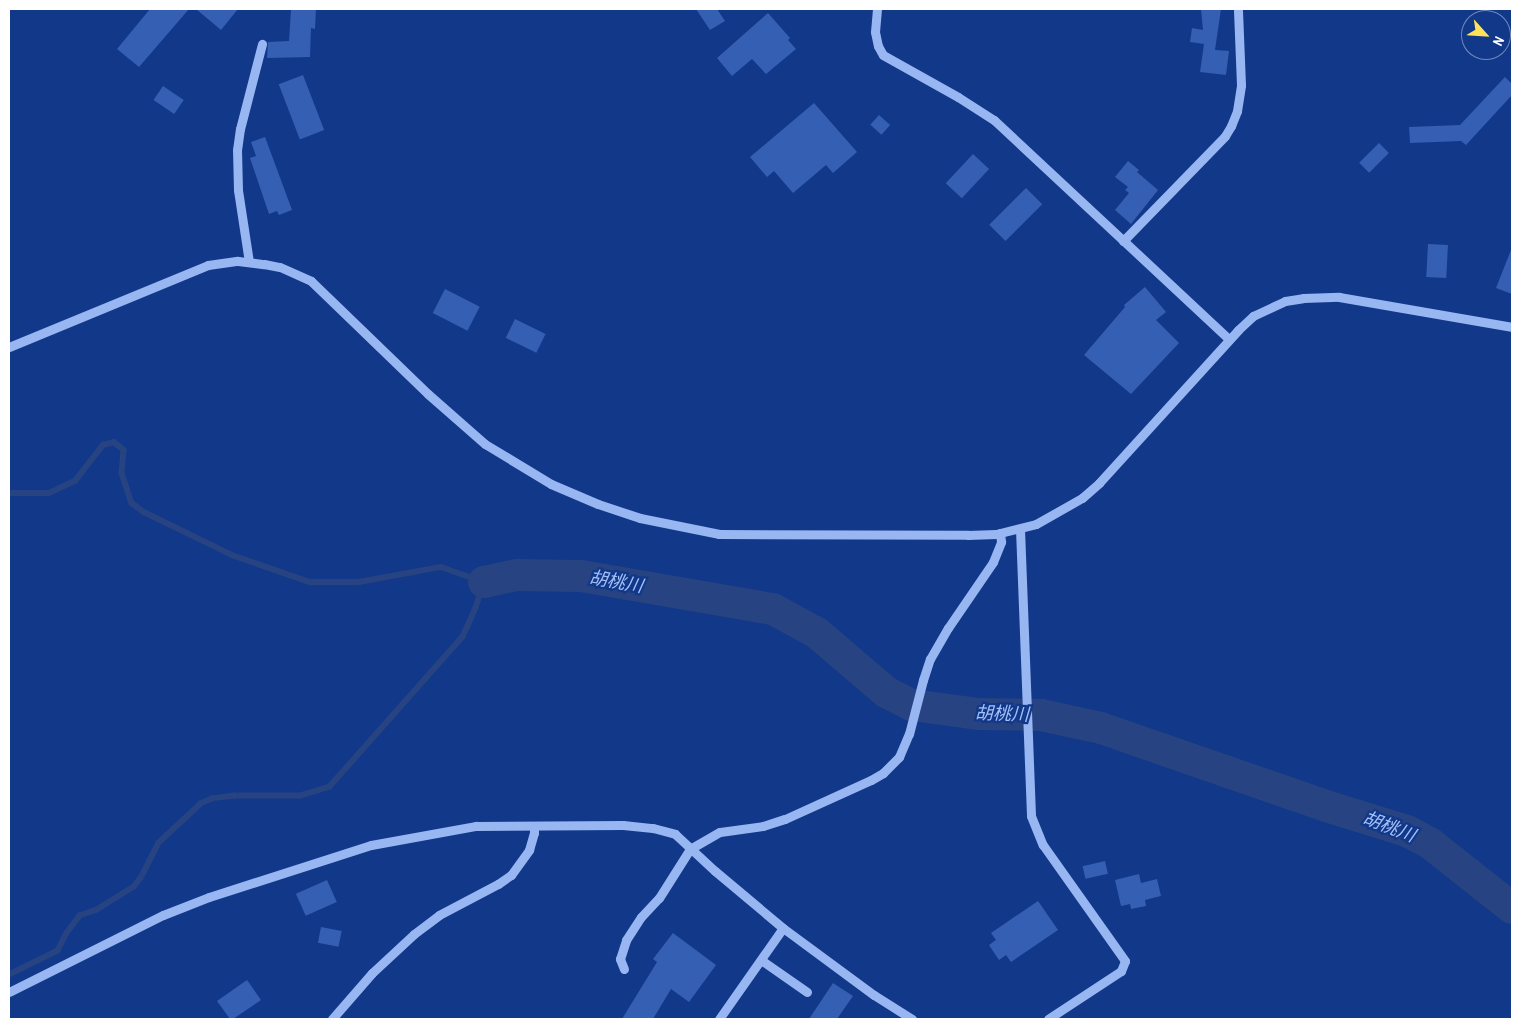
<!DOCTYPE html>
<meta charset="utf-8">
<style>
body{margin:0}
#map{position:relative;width:1521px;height:1028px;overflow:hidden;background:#12388a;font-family:"Archivo Narrow","Noto Sans JP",sans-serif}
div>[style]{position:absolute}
.stream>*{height:5.5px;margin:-2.75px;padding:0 2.75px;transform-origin:2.75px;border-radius:2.75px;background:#274381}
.river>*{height:32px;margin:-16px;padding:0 16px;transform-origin:16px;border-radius:16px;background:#274381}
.building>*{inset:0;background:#355fb2;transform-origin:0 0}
.minor>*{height:9px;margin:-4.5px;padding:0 4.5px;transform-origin:4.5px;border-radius:4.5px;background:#98b6f1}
span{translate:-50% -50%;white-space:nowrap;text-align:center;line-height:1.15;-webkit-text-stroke:4.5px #12388a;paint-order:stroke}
.water-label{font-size:18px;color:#a4c1f8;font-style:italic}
.frame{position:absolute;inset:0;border:10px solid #fff;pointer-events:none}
.north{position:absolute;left:1461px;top:10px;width:50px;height:50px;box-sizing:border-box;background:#12388a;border:1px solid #7188b9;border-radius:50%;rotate:116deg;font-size:14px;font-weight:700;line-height:20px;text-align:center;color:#fff}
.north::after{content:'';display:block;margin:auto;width:18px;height:22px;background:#ffe258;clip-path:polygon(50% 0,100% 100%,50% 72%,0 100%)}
</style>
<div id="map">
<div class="stream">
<i style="left:9px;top:493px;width:40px"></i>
<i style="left:49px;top:493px;width:29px;rotate:-25deg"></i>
<i style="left:75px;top:481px;width:46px;rotate:-52.1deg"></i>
<i style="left:103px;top:445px;width:11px;rotate:-15deg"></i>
<i style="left:114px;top:442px;width:13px;rotate:39deg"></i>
<i style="left:124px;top:450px;width:23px;rotate:95deg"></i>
<i style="left:122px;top:473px;width:32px;rotate:72deg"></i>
<i style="left:132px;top:503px;width:15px;rotate:37deg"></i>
<i style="left:144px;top:512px;width:98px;rotate:26deg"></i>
<i style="left:232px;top:555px;width:83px;rotate:19.1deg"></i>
<i style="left:310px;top:582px;width:49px"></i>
<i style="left:359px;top:582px;width:83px;rotate:-10.4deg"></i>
<i style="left:441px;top:567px;width:46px;rotate:19.2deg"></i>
<i style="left:484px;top:582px;width:27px;rotate:107deg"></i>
<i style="left:476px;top:608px;width:32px;rotate:114deg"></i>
<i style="left:463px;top:637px;width:200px;rotate:131.6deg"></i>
<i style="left:330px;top:787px;width:31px;rotate:163deg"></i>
<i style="left:300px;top:796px;width:65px;rotate:180deg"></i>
<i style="left:235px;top:796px;width:23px;rotate:173deg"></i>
<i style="left:212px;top:799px;width:12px;rotate:156deg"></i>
<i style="left:201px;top:804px;width:57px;rotate:137.1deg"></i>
<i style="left:159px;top:843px;width:39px;rotate:117deg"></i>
<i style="left:141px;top:878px;width:11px;rotate:128deg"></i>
<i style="left:134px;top:887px;width:44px;rotate:148.1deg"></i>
<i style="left:97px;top:910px;width:18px;rotate:161deg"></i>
<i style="left:80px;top:916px;width:21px;rotate:127deg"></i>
<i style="left:67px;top:933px;width:20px;rotate:117deg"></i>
<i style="left:58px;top:951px;width:55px;rotate:153.9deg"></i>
</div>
<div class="river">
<i style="left:484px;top:582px;width:35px;rotate:-12deg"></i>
<i style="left:518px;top:575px;width:63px;rotate:0.9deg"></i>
<i style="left:581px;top:576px;width:195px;rotate:9.8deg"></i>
<i style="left:773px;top:609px;width:50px;rotate:28.6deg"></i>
<i style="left:817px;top:633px;width:91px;rotate:40.5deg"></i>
<i style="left:886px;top:692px;width:29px;rotate:27deg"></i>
<i style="left:912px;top:705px;width:68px;rotate:7.7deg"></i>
<i style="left:979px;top:714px;width:62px;rotate:0.9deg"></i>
<i style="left:1041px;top:715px;width:61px;rotate:12.2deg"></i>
<i style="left:1101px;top:728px;width:238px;rotate:19.1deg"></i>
<i style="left:1326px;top:806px;width:85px;rotate:17.2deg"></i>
<i style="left:1407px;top:831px;width:27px;rotate:28deg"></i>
<i style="left:1431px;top:844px;width:103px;rotate:38.3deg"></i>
</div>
<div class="building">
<i style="clip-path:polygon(150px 9px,189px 9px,139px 67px,117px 49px)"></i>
<i style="clip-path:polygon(196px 9px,238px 9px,221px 30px)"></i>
<i style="clip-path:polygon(291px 9px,316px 9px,315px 29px,311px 28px,310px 57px,267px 58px,268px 42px,289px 41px)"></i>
<i style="clip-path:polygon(696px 9px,717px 9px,725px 21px,710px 30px)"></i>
<i style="clip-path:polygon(1201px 9px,1221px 9px,1215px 50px,1229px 51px,1226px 75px,1200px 72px,1204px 44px,1190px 42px,1192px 28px,1203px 30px)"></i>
<i style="clip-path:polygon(768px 13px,790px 38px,788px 40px,796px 49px,766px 74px,752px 59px,732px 76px,717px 58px)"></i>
<i style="left:303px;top:75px;width:59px;height:26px;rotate:69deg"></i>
<i style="clip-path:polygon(1505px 77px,1512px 84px,1512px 95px,1466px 145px,1461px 141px,1410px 143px,1409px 127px,1460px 125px)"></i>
<i style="left:163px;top:86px;width:25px;height:17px;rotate:34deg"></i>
<i style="clip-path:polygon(814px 103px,857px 152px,833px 173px,826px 165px,793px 193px,774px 171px,767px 177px,750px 157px)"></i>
<i style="left:879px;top:115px;width:15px;height:13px;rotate:42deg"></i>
<i style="clip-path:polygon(265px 137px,292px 210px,279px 215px,277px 211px,269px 214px,250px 158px,256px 156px,251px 142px)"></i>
<i style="left:1379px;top:143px;width:14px;height:28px;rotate:45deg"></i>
<i style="left:973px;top:154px;width:22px;height:40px;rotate:43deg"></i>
<i style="clip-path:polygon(1128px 161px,1139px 170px,1137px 172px,1158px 190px,1131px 224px,1115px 210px,1129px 193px,1125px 190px,1128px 187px,1115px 177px)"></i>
<i style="left:1026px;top:188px;width:23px;height:52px;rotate:45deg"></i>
<i style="left:1428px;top:244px;width:20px;height:33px;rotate:3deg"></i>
<i style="clip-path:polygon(1511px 250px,1512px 250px,1512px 294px,1496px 288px)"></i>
<i style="clip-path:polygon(1145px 287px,1166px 312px,1156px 320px,1179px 343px,1131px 394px,1084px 355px,1125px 307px,1124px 305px)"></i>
<i style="left:445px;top:289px;width:39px;height:27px;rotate:27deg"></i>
<i style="left:515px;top:319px;width:34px;height:21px;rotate:26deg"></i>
<i style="left:1105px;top:861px;width:13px;height:23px;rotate:77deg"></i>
<i style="clip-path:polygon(1139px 874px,1141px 883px,1157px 879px,1161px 896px,1145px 900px,1146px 906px,1131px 909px,1130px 904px,1121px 906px,1115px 880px)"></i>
<i style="left:327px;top:880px;width:24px;height:34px;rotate:66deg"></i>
<i style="clip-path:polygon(1038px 901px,1058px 930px,1011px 962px,1006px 955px,999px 960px,989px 945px,996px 940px,991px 933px)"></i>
<i style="left:321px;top:927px;width:21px;height:16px;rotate:11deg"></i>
<i style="clip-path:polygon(673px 933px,716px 965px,689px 1002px,671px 989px,653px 1019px,622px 1019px,657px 962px,653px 959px)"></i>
<i style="clip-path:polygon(247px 980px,261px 1000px,233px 1019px,230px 1019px,217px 1001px)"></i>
<i style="clip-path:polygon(833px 983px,853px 996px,837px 1019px,809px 1019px)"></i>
</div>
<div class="minor">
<i style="left:877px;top:9px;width:23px;rotate:95deg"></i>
<i style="left:875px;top:32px;width:14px;rotate:78deg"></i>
<i style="left:878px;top:46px;width:10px;rotate:61deg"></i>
<i style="left:883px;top:55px;width:86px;rotate:29.2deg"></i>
<i style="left:958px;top:97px;width:43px;rotate:32.6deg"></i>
<i style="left:994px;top:120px;width:321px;rotate:43deg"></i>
<i style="left:1123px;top:241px;width:146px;rotate:-45.8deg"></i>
<i style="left:1225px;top:136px;width:12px;rotate:-59deg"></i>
<i style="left:1231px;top:126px;width:16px;rotate:-68deg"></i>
<i style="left:1237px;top:111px;width:26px;rotate:-81deg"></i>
<i style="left:1241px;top:85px;width:76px;rotate:-92.3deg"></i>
<i style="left:249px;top:262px;width:73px;rotate:-98.7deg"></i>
<i style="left:238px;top:190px;width:40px;rotate:-91.4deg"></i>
<i style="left:237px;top:150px;width:21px;rotate:-82deg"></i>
<i style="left:240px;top:129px;width:88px;rotate:-75.5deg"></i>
<i style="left:9px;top:347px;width:215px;rotate:-22.4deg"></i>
<i style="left:208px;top:265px;width:30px;rotate:-8deg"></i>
<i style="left:238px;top:261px;width:26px;rotate:7deg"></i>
<i style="left:264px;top:264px;width:16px;rotate:11deg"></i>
<i style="left:280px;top:267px;width:34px;rotate:24deg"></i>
<i style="left:311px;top:281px;width:163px;rotate:44deg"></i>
<i style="left:428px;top:394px;width:76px;rotate:41.3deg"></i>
<i style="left:485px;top:444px;width:77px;rotate:31.2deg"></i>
<i style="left:551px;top:484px;width:51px;rotate:23.1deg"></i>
<i style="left:598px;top:504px;width:44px;rotate:18.4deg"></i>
<i style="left:640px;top:518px;width:81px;rotate:11.4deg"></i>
<i style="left:719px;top:534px;width:249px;rotate:0.2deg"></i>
<i style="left:968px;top:535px;width:28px;rotate:-2deg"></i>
<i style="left:996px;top:534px;width:41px;rotate:-14deg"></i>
<i style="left:1036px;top:524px;width:53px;rotate:-29.5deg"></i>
<i style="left:1082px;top:498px;width:23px;rotate:-41deg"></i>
<i style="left:1099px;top:483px;width:207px;rotate:-47.7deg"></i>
<i style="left:1238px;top:330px;width:21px;rotate:-43deg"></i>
<i style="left:1253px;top:316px;width:35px;rotate:-25deg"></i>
<i style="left:1285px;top:301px;width:18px;rotate:-9deg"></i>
<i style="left:1303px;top:298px;width:36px;rotate:-2deg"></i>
<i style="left:1339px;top:297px;width:176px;rotate:9.8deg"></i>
<i style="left:1020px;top:529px;width:287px;rotate:87.8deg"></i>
<i style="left:1031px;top:816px;width:31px;rotate:68deg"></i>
<i style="left:1043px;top:845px;width:142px;rotate:54.7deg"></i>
<i style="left:1125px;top:961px;width:11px;rotate:112deg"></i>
<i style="left:1121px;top:971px;width:87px;rotate:146.7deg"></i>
<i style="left:761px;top:960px;width:56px;rotate:34.8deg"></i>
<i style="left:624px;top:969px;width:11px;rotate:-112deg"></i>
<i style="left:620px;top:959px;width:20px;rotate:-72deg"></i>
<i style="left:626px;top:940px;width:27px;rotate:-57deg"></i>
<i style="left:641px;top:917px;width:26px;rotate:-47deg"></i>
<i style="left:659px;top:898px;width:58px;rotate:-57.7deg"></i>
<i style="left:690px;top:849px;width:34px;rotate:-30deg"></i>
<i style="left:720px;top:832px;width:43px;rotate:-7.9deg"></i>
<i style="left:763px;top:826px;width:23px;rotate:-18deg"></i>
<i style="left:785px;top:819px;width:94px;rotate:-24.4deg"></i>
<i style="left:871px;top:780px;width:14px;rotate:-30deg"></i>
<i style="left:883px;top:773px;width:23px;rotate:-45deg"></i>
<i style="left:899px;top:757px;width:25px;rotate:-67deg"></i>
<i style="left:909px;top:734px;width:56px;rotate:-75.5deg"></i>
<i style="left:923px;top:680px;width:22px;rotate:-72deg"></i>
<i style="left:930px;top:659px;width:36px;rotate:-60deg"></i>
<i style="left:948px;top:628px;width:80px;rotate:-55.7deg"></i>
<i style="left:993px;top:562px;width:22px;rotate:-68deg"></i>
<i style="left:1001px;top:542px;width:9px;rotate:-96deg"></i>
<i style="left:9px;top:992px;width:172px;rotate:-26.6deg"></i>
<i style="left:163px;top:915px;width:49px;rotate:-21.4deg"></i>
<i style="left:209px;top:897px;width:170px;rotate:-17.8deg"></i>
<i style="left:371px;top:845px;width:107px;rotate:-10.3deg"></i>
<i style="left:476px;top:826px;width:147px;rotate:-0.4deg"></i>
<i style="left:623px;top:825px;width:30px;rotate:6deg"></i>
<i style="left:653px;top:828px;width:23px;rotate:15deg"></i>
<i style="left:675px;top:834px;width:54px;rotate:42.8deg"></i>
<i style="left:715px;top:871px;width:89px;rotate:40deg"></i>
<i style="left:783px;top:928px;width:113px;rotate:36.4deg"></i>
<i style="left:874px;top:995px;width:45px;rotate:32.3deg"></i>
<i style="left:332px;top:1019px;width:61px;rotate:-49deg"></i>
<i style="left:372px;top:973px;width:57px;rotate:-42.9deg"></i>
<i style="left:414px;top:934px;width:31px;rotate:-37deg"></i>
<i style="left:439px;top:915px;width:67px;rotate:-27.7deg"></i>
<i style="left:498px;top:884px;width:16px;rotate:-35deg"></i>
<i style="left:511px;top:875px;width:31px;rotate:-54deg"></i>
<i style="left:529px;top:850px;width:18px;rotate:-74deg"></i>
<i style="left:534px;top:833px;width:7px;rotate:-90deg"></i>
<i style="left:719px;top:1019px;width:111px;rotate:-54.9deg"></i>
</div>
<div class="water-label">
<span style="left:616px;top:582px;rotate:10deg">胡桃川</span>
<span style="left:1002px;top:714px;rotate:2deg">胡桃川</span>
<span style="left:1389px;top:827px;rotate:21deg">胡桃川</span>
</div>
<div class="frame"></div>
<div class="north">N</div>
</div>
